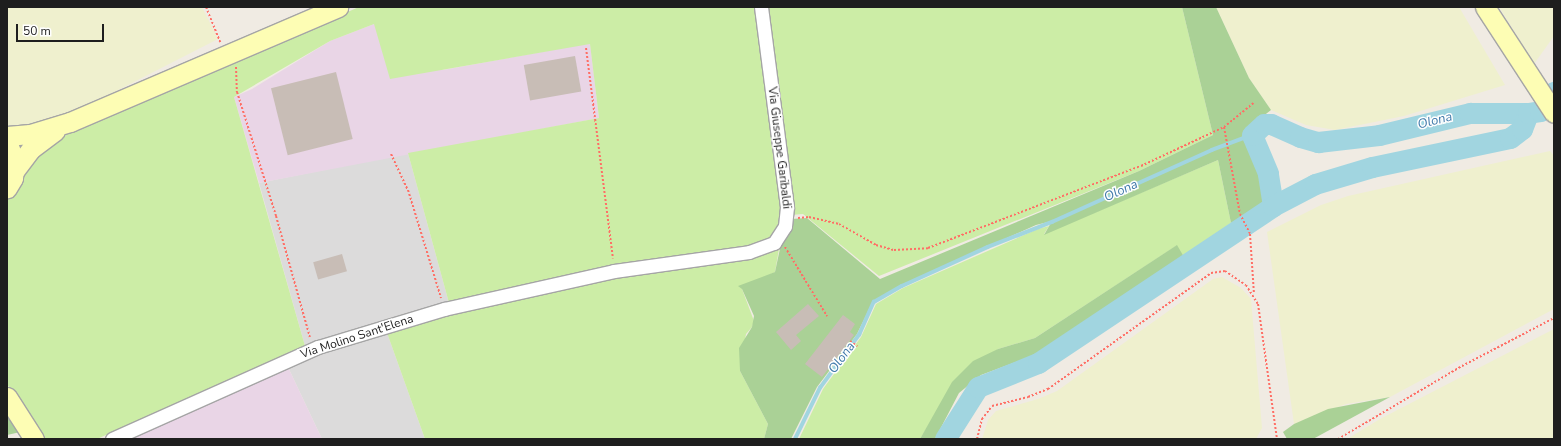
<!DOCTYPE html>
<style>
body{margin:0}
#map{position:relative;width:1561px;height:446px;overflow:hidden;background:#f0ebe3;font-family:"Nunito Sans",sans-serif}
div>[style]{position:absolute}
.residential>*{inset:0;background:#dcdbdb}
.industrial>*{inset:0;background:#e9d5e6}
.farmland>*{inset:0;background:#eff0ce}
.grass>*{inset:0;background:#cceda6}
.forest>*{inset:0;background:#aad196}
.stream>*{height:3.5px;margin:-1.75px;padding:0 1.75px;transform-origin:1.75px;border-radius:1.75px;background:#a1d5e0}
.river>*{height:21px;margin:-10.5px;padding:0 10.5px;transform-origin:10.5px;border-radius:10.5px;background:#a1d5e0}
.building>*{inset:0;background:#c8bdb6;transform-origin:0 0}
.path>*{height:2px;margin-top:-1px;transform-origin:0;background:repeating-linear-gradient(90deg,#ff6e65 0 2px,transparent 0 4px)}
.roads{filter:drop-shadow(1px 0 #a5a5a5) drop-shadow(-1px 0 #a5a5a5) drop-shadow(0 1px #a5a5a5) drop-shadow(0 -1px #a5a5a5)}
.street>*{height:13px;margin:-6.5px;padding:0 6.5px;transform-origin:6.5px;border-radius:6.5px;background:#fff}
.secondary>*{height:19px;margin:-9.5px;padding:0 9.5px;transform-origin:9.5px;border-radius:9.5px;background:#fdfdb4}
span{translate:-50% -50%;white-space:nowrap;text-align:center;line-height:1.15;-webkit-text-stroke:3px #fff;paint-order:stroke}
.street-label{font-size:12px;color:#1e1e1e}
.water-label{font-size:13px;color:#427bab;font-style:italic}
.frame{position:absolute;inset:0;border:8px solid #1e1e1e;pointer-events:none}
.scale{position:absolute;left:16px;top:24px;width:88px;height:18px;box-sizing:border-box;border:2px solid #1e1e1e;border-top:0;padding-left:5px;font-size:12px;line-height:14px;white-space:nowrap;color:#1e1e1e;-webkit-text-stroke:3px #fff;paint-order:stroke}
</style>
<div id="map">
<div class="residential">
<i style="clip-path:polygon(408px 153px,449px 303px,406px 313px,305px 346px,259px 183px)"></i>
<i style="clip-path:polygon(386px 330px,425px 439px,322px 439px,287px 365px)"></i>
</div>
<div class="industrial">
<i style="clip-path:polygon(374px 24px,443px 70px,590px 43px,599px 118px,259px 183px,234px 97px,252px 89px,330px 41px)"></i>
<i style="clip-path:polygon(287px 365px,322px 439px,130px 439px,281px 369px)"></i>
</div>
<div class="farmland">
<i style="clip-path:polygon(7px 7px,202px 7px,218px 39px,85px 107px,25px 128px,7px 127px)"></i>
<i style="clip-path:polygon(1216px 7px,1459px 7px,1505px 85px,1404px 116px,1335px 130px,1306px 125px,1271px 110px,1249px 78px)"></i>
<i style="clip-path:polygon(1499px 7px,1554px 7px,1554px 36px,1534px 64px)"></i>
<i style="clip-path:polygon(1550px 151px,1554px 156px,1554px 309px,1390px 397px,1346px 404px,1294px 424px,1267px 232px,1321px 205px,1348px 196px)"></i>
<i style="clip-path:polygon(1222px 277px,1241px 288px,1251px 299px,1262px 428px,1256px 439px,982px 439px,988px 420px,996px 411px,1038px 399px,1057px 391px,1213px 279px)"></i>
<i style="clip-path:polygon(1554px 329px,1554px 439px,1347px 439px,1380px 419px)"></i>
</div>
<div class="grass">
<i style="clip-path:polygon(359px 7px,757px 7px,782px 218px,769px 239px,755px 246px,449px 303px,408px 153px,599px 118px,590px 44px,390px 79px,374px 24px,330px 41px,234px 97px,305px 346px,97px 439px,41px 439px,7px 384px,7px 198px,30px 161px,56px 140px,86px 125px)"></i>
<i style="clip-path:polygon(765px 7px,1182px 7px,1213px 135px,1139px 171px,879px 276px,803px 214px,791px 215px)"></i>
<i style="clip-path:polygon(1218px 160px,1231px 223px,1184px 257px,1176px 246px,1035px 338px,998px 349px,939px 408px,920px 439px,799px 439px,823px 389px,861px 337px,876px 304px,903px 288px,1038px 229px,1049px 226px,1044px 234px)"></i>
<i style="clip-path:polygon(779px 249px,775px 272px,742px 289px,754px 321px,752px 327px,746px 334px,740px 371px,768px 424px,764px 439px,425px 439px,386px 330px,497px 301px,630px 274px)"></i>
</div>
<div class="forest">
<i style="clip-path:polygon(1182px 7px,1216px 7px,1249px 78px,1271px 110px,1248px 128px,1249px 142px,1262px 168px,1268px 205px,1231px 223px,1218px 160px,1044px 235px,1052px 221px,1036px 225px,901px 285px,873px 301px,857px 334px,817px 387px,791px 439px,764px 439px,768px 424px,740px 371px,739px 348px,752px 327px,754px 316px,742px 289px,738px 286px,775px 272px,781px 244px,786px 237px,791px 219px,807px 218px,880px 279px,1139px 171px,1213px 135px)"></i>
<i style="clip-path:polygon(1177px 245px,1184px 257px,1148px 282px,1032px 356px,981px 375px,959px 393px,935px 439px,920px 439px,952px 382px,973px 361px,998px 349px,1035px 338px)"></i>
<i style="clip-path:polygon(1390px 397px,1313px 439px,1287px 439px,1283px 432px,1294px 424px,1328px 409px)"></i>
<i style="clip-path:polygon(7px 401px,25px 431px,7px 435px)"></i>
</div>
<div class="stream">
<i style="left:795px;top:439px;width:57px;rotate:-63.9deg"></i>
<i style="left:820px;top:388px;width:66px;rotate:-53.7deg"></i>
<i style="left:859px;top:335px;width:36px;rotate:-66deg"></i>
<i style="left:874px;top:302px;width:32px;rotate:-30deg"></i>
<i style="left:902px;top:286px;width:94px;rotate:-24.4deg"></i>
<i style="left:988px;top:247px;width:69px;rotate:-21.3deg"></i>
<i style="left:1052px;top:222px;width:175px;rotate:-24.2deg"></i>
<i style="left:1212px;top:150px;width:43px;rotate:-20.6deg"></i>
</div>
<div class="river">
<i style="left:1273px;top:206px;width:33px;rotate:-99deg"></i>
<i style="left:1268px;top:173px;width:41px;rotate:-112.8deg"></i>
<i style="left:1252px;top:135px;width:16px;rotate:-43deg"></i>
<i style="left:1264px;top:124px;width:7px"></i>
<i style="left:1271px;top:124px;width:32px;rotate:24deg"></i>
<i style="left:1300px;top:137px;width:19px;rotate:16deg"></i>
<i style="left:1318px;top:142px;width:61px;rotate:-6.5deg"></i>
<i style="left:1379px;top:135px;width:94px;rotate:-13.6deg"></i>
<i style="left:1470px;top:113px;width:58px"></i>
<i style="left:945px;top:439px;width:62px;rotate:-57.6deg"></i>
<i style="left:978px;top:387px;width:65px;rotate:-21.8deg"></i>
<i style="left:1038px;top:363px;width:283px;rotate:-33.7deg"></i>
<i style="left:1273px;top:206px;width:47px;rotate:-27.6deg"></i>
<i style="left:1315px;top:184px;width:59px;rotate:-16.6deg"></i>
<i style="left:1372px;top:167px;width:141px;rotate:-11.9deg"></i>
<i style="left:1510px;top:138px;width:15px;rotate:-37deg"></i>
<i style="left:1522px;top:129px;width:17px;rotate:-69deg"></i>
<i style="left:1528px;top:113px;width:12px;rotate:-9deg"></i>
<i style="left:1540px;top:111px;width:24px;rotate:-54deg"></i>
</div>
<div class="building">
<i style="left:575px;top:56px;width:36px;height:52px;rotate:80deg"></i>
<i style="left:336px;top:72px;width:69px;height:67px;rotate:76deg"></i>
<i style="left:342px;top:254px;width:18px;height:30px;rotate:74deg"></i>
<i style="clip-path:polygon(808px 304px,819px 316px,796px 335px,801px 341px,791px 350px,776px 332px)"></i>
<i style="clip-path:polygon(843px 315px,855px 324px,850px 332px,854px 335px,822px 377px,805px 364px)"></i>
</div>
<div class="path">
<i style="left:206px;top:7px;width:38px;rotate:68deg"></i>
<i style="left:586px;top:48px;width:212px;rotate:82.7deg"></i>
<i style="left:236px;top:67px;width:25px;rotate:88deg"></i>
<i style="left:237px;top:92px;width:130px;rotate:72.5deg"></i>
<i style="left:276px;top:216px;width:127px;rotate:74.4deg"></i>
<i style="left:1224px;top:127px;width:88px;rotate:79.6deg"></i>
<i style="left:1240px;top:214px;width:22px;rotate:63deg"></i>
<i style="left:1250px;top:234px;width:60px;rotate:86.2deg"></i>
<i style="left:391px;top:154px;width:40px;rotate:65deg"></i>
<i style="left:408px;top:190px;width:113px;rotate:73deg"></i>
<i style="left:798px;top:218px;width:11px;rotate:-5deg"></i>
<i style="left:809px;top:217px;width:31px;rotate:13deg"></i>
<i style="left:839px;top:224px;width:43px;rotate:29.6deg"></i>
<i style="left:876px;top:245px;width:19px;rotate:16deg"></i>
<i style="left:894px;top:250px;width:34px;rotate:-3deg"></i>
<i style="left:928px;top:248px;width:228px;rotate:-21.1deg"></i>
<i style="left:1141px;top:166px;width:92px;rotate:-25.2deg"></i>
<i style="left:1224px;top:127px;width:38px;rotate:-39deg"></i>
<i style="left:785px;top:247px;width:81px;rotate:58.7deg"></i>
<i style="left:850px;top:341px;width:9px;rotate:36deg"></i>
<i style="left:977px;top:439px;width:21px;rotate:-76deg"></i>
<i style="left:982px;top:419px;width:16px;rotate:-52deg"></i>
<i style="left:992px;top:406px;width:37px;rotate:-14deg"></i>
<i style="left:1028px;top:397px;width:22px;rotate:-22deg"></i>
<i style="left:1048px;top:389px;width:200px;rotate:-35.4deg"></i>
<i style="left:1211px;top:273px;width:14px;rotate:-8deg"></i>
<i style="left:1225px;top:271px;width:25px;rotate:34deg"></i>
<i style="left:1246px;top:285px;width:22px;rotate:58deg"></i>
<i style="left:1258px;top:304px;width:136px;rotate:82deg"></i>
<i style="left:1338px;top:439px;width:144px;rotate:-30.5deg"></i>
<i style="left:1462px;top:366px;width:104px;rotate:-27.6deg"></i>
</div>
<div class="roads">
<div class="street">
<i style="left:112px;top:439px;width:226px;rotate:-24.1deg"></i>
<i style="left:318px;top:347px;width:132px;rotate:-16.8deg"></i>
<i style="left:444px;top:309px;width:174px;rotate:-12.6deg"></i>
<i style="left:614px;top:271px;width:136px;rotate:-8deg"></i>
<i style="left:749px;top:252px;width:27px;rotate:-20deg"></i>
<i style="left:774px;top:243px;width:20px;rotate:-57deg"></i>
<i style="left:785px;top:226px;width:19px;rotate:-84deg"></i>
<i style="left:787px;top:207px;width:202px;rotate:-97.4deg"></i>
</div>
<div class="secondary">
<i style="left:1485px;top:7px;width:126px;rotate:56.9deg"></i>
<i style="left:7px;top:136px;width:23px;rotate:-5deg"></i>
<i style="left:30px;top:134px;width:42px;rotate:-16.7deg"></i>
<i style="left:70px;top:122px;width:292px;rotate:-23.2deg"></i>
<i style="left:7px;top:141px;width:23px;rotate:70deg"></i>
<i style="left:15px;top:163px;width:15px;rotate:98deg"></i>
<i style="left:13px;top:178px;width:12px;rotate:121deg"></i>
<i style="left:15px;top:170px;width:26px;rotate:-53deg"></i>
<i style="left:31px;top:149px;width:30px;rotate:-37deg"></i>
<i style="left:7px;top:397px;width:50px;rotate:57.3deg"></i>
</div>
</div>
<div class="street-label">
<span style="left:779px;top:148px;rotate:83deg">Via Giuseppe Garibaldi</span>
<span style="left:357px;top:337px;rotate:-18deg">Via Molino Sant'Elena</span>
</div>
<div class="water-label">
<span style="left:1435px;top:121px;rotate:-14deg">Olona</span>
<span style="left:1121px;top:191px;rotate:-24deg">Olona</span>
<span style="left:842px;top:358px;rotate:-54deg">Olona</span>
</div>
<div class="frame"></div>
<div class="scale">50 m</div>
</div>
